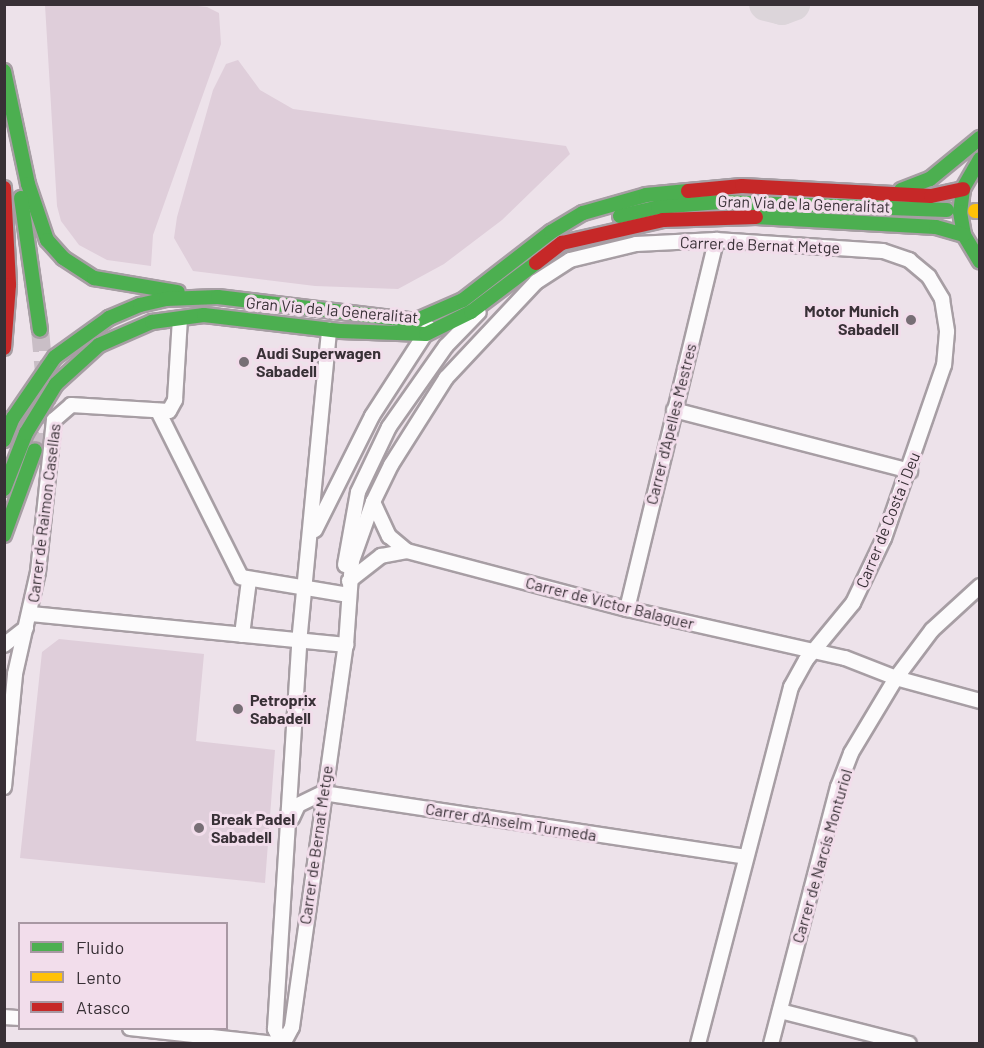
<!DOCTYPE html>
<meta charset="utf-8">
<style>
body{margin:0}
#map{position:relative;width:984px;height:1048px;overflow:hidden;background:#ede2ea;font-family:Barlow,sans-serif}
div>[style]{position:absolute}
.green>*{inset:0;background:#dfceda}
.taxiway>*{height:34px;margin:-17px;padding:0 17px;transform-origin:17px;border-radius:17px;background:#dcd5da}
.secondary-tunnel>*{height:18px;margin-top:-9px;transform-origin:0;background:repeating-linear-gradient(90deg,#c9bec6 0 18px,transparent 0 27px)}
.roads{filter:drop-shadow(2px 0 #a79ea4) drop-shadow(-2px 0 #a79ea4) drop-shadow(0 2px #a79ea4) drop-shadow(0 -2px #a79ea4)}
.street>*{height:14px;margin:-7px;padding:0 7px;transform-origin:7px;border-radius:7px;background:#fcfbfc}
.fast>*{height:14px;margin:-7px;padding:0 7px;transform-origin:7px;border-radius:7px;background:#4caf50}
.slow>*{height:14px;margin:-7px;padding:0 7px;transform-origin:7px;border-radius:7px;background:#ffc107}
.jam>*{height:14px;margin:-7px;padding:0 7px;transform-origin:7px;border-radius:7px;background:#c62828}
.dots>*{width:16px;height:16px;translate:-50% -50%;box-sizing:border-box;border:3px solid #f2ddeb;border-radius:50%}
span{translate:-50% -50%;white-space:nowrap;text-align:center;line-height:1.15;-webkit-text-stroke:6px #f2ddeb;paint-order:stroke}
.street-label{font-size:16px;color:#383036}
.poi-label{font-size:16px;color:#383036;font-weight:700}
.right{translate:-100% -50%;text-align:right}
.left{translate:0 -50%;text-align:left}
.frame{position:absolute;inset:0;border:6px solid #383036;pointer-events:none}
.legend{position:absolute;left:18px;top:922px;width:210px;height:108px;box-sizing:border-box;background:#f2ddeb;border:2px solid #a898a3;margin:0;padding:8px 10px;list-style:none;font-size:18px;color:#383036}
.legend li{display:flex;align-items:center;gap:12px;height:30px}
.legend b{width:30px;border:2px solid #a898a3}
</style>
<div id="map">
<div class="green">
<i style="clip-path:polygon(180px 4px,207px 7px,219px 13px,221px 44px,153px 235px,151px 266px,107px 260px,79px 245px,61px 221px,57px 206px,45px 5px)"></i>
<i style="clip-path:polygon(238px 60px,260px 90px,293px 109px,566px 146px,570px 154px,502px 220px,444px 264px,398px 289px,315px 286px,193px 271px,174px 238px,177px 217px,213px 90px,226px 64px)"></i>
<i style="clip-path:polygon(59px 639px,204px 654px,196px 741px,275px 750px,265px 883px,20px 858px,42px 652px)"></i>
</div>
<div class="taxiway">
<i style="left:766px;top:4px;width:16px;rotate:14deg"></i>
<i style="left:782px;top:8px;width:12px;rotate:-20deg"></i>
</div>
<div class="secondary-tunnel">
<i style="left:35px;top:450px;width:47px;rotate:-75.1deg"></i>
<i style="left:47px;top:405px;width:75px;rotate:-95.3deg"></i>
</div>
<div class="roads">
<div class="street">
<i style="left:674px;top:410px;width:244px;rotate:14.5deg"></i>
<i style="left:158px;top:411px;width:186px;rotate:63.4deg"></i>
<i style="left:241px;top:577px;width:109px;rotate:9.5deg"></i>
<i style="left:373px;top:502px;width:38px;rotate:65deg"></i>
<i style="left:389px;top:536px;width:23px;rotate:40deg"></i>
<i style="left:315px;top:530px;width:127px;rotate:-63.4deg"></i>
<i style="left:372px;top:416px;width:105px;rotate:-57.1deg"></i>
<i style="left:345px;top:565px;width:74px;rotate:-79.9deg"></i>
<i style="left:358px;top:492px;width:72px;rotate:-64.5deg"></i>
<i style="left:389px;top:427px;width:99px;rotate:-54.9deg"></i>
<i style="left:446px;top:346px;width:47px;rotate:-45.9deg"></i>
<i style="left:349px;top:581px;width:41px;rotate:-38deg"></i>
<i style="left:381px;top:556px;width:26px;rotate:-11deg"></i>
<i style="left:407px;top:551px;width:228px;rotate:14.8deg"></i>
<i style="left:627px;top:609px;width:223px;rotate:12.7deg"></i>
<i style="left:845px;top:658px;width:55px;rotate:21.4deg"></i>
<i style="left:896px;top:678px;width:87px;rotate:15.3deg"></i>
<i style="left:627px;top:609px;width:380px;rotate:-76.4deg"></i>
<i style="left:31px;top:614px;width:317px;rotate:5.6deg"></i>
<i style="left:242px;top:635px;width:55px;rotate:-82.7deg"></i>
<i style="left:4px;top:645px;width:28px;rotate:-38deg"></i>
<i style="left:4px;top:787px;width:114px;rotate:-84.4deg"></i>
<i style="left:15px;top:674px;width:105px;rotate:-77.3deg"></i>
<i style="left:38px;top:572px;width:153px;rotate:-84deg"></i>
<i style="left:54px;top:420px;width:23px;rotate:-41deg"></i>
<i style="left:71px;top:405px;width:98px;rotate:3.5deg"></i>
<i style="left:169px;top:411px;width:13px;rotate:-61deg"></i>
<i style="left:175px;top:400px;width:81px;rotate:-86.5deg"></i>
<i style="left:292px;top:818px;width:14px;rotate:-65deg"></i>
<i style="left:298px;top:805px;width:28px;rotate:-26deg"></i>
<i style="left:323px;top:793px;width:426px;rotate:8.6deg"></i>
<i style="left:780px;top:1011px;width:133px;rotate:14.3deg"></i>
<i style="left:4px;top:1017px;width:16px;rotate:4deg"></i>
<i style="left:130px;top:1028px;width:146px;rotate:6.3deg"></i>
<i style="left:282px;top:1044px;width:17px;rotate:-115deg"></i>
<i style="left:275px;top:1029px;width:387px;rotate:-86.4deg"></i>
<i style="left:299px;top:643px;width:315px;rotate:-84.5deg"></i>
<i style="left:283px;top:1044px;width:19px;rotate:-62deg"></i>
<i style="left:292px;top:1027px;width:386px;rotate:-82deg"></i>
<i style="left:346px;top:645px;width:84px;rotate:-85.9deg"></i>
<i style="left:352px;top:561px;width:63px;rotate:-70.4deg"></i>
<i style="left:373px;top:502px;width:41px;rotate:-64.1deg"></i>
<i style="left:391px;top:465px;width:103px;rotate:-57.7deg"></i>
<i style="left:446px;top:378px;width:132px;rotate:-46.8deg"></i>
<i style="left:536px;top:282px;width:40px;rotate:-32.9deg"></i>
<i style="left:570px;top:260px;width:68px;rotate:-13.6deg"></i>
<i style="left:636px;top:244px;width:80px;rotate:-2.9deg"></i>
<i style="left:716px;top:240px;width:167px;rotate:3.8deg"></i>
<i style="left:883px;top:251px;width:28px;rotate:19deg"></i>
<i style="left:909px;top:260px;width:26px;rotate:40deg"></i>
<i style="left:929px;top:277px;width:26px;rotate:59deg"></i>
<i style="left:942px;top:299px;width:33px;rotate:81deg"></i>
<i style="left:947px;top:332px;width:33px;rotate:95deg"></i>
<i style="left:944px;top:365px;width:183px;rotate:109.1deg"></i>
<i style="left:884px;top:538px;width:72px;rotate:115.5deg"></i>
<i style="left:853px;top:603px;width:74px;rotate:129.5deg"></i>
<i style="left:806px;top:660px;width:31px;rotate:119deg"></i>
<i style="left:791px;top:687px;width:369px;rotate:104.6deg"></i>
<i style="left:771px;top:1044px;width:266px;rotate:-75.4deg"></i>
<i style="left:838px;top:787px;width:36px;rotate:-69deg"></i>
<i style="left:851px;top:753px;width:87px;rotate:-59deg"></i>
<i style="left:896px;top:678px;width:60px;rotate:-53.1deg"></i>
<i style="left:932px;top:630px;width:65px;rotate:-42.5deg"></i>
</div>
<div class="fast">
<i style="left:4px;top:71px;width:116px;rotate:78deg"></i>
<i style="left:28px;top:184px;width:59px;rotate:71.3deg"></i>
<i style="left:47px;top:240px;width:24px;rotate:48deg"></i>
<i style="left:63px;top:258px;width:37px;rotate:33deg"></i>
<i style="left:94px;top:278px;width:85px;rotate:9.5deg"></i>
<i style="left:980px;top:159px;width:34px;rotate:120deg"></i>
<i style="left:963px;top:189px;width:23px;rotate:97deg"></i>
<i style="left:960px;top:212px;width:23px;rotate:80deg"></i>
<i style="left:964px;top:235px;width:31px;rotate:59deg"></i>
<i style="left:901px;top:190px;width:31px;rotate:-21deg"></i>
<i style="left:930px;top:179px;width:65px;rotate:-39.4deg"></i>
<i style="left:21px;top:198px;width:133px;rotate:81.8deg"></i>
<i style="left:620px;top:216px;width:39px;rotate:-13deg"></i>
<i style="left:658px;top:207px;width:62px;rotate:-4.6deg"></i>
<i style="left:720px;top:202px;width:227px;rotate:2deg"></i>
<i style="left:756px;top:217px;width:180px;rotate:3.2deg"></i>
<i style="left:936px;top:227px;width:29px;rotate:16deg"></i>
<i style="left:4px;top:440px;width:24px;rotate:-68deg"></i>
<i style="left:13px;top:418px;width:74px;rotate:-55.5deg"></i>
<i style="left:55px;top:357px;width:67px;rotate:-35.8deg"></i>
<i style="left:109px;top:318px;width:34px;rotate:-23deg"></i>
<i style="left:140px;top:305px;width:27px;rotate:-13deg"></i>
<i style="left:166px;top:299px;width:52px;rotate:-2.2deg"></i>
<i style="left:218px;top:297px;width:198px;rotate:6.9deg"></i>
<i style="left:415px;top:321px;width:52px;rotate:-23.6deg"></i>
<i style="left:463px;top:300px;width:111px;rotate:-37.7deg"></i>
<i style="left:551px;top:232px;width:37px;rotate:-31deg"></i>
<i style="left:583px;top:213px;width:66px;rotate:-15.9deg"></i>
<i style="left:646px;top:195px;width:42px;rotate:-5.4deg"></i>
<i style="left:4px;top:489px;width:60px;rotate:-68.6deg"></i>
<i style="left:26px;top:433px;width:57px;rotate:-58.5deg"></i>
<i style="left:56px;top:384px;width:58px;rotate:-42.2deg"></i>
<i style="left:99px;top:345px;width:58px;rotate:-23.5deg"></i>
<i style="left:152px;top:322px;width:52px;rotate:-7.7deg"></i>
<i style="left:204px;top:315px;width:137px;rotate:6.7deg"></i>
<i style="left:340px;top:331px;width:86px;rotate:2deg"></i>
<i style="left:426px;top:334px;width:50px;rotate:-26.1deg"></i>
<i style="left:471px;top:312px;width:81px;rotate:-37deg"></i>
<i style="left:4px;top:535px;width:90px;rotate:-70deg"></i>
</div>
<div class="slow">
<i style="left:975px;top:211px;width:5px"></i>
</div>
<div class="jam">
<i style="left:4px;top:188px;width:97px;rotate:87deg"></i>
<i style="left:9px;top:285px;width:63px;rotate:94.5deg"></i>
<i style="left:688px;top:191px;width:54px;rotate:-5.3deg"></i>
<i style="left:742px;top:186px;width:189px;rotate:3deg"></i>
<i style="left:931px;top:196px;width:33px;rotate:-12deg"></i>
<i style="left:536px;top:263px;width:33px;rotate:-38deg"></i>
<i style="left:562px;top:243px;width:104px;rotate:-12.8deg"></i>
<i style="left:663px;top:220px;width:93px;rotate:-1.8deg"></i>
</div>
</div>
<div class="dots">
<i style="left:911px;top:320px;background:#776e75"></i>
<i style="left:244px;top:362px;background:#776e75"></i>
<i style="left:238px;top:709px;background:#776e75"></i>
<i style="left:199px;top:828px;background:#776e75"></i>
</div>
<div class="street-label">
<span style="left:804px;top:204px;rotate:2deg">Gran Via de la Generalitat</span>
<span style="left:760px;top:245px;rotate:2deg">Carrer de Bernat Metge</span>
<span style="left:332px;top:310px;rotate:5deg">Gran Via de la Generalitat</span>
<span style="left:671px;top:424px;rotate:-76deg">Carrer d'Apelles Mestres</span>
<span style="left:44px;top:513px;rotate:-83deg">Carrer de Raimon Casellas</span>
<span style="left:888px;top:520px;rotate:-68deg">Carrer de Costa i Deu</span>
<span style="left:610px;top:603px;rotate:14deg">Carrer de Víctor Balaguer</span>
<span style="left:511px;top:822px;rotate:9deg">Carrer d'Anselm Turmeda</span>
<span style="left:316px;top:845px;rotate:-82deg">Carrer de Bernat Metge</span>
<span style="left:822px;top:856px;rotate:-74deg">Carrer de Narcís Monturiol</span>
</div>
<div class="poi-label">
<span class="right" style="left:899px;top:320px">Motor Munich<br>Sabadell</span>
<span class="left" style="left:256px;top:362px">Audi Superwagen<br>Sabadell</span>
<span class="left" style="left:250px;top:709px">Petroprix<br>Sabadell</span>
<span class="left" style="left:211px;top:828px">Break Padel<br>Sabadell</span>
</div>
<div class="frame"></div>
<ul class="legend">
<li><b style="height:8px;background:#4caf50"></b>Fluido</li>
<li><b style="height:8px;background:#ffc107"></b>Lento</li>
<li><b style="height:8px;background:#c62828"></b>Atasco</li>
</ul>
</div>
